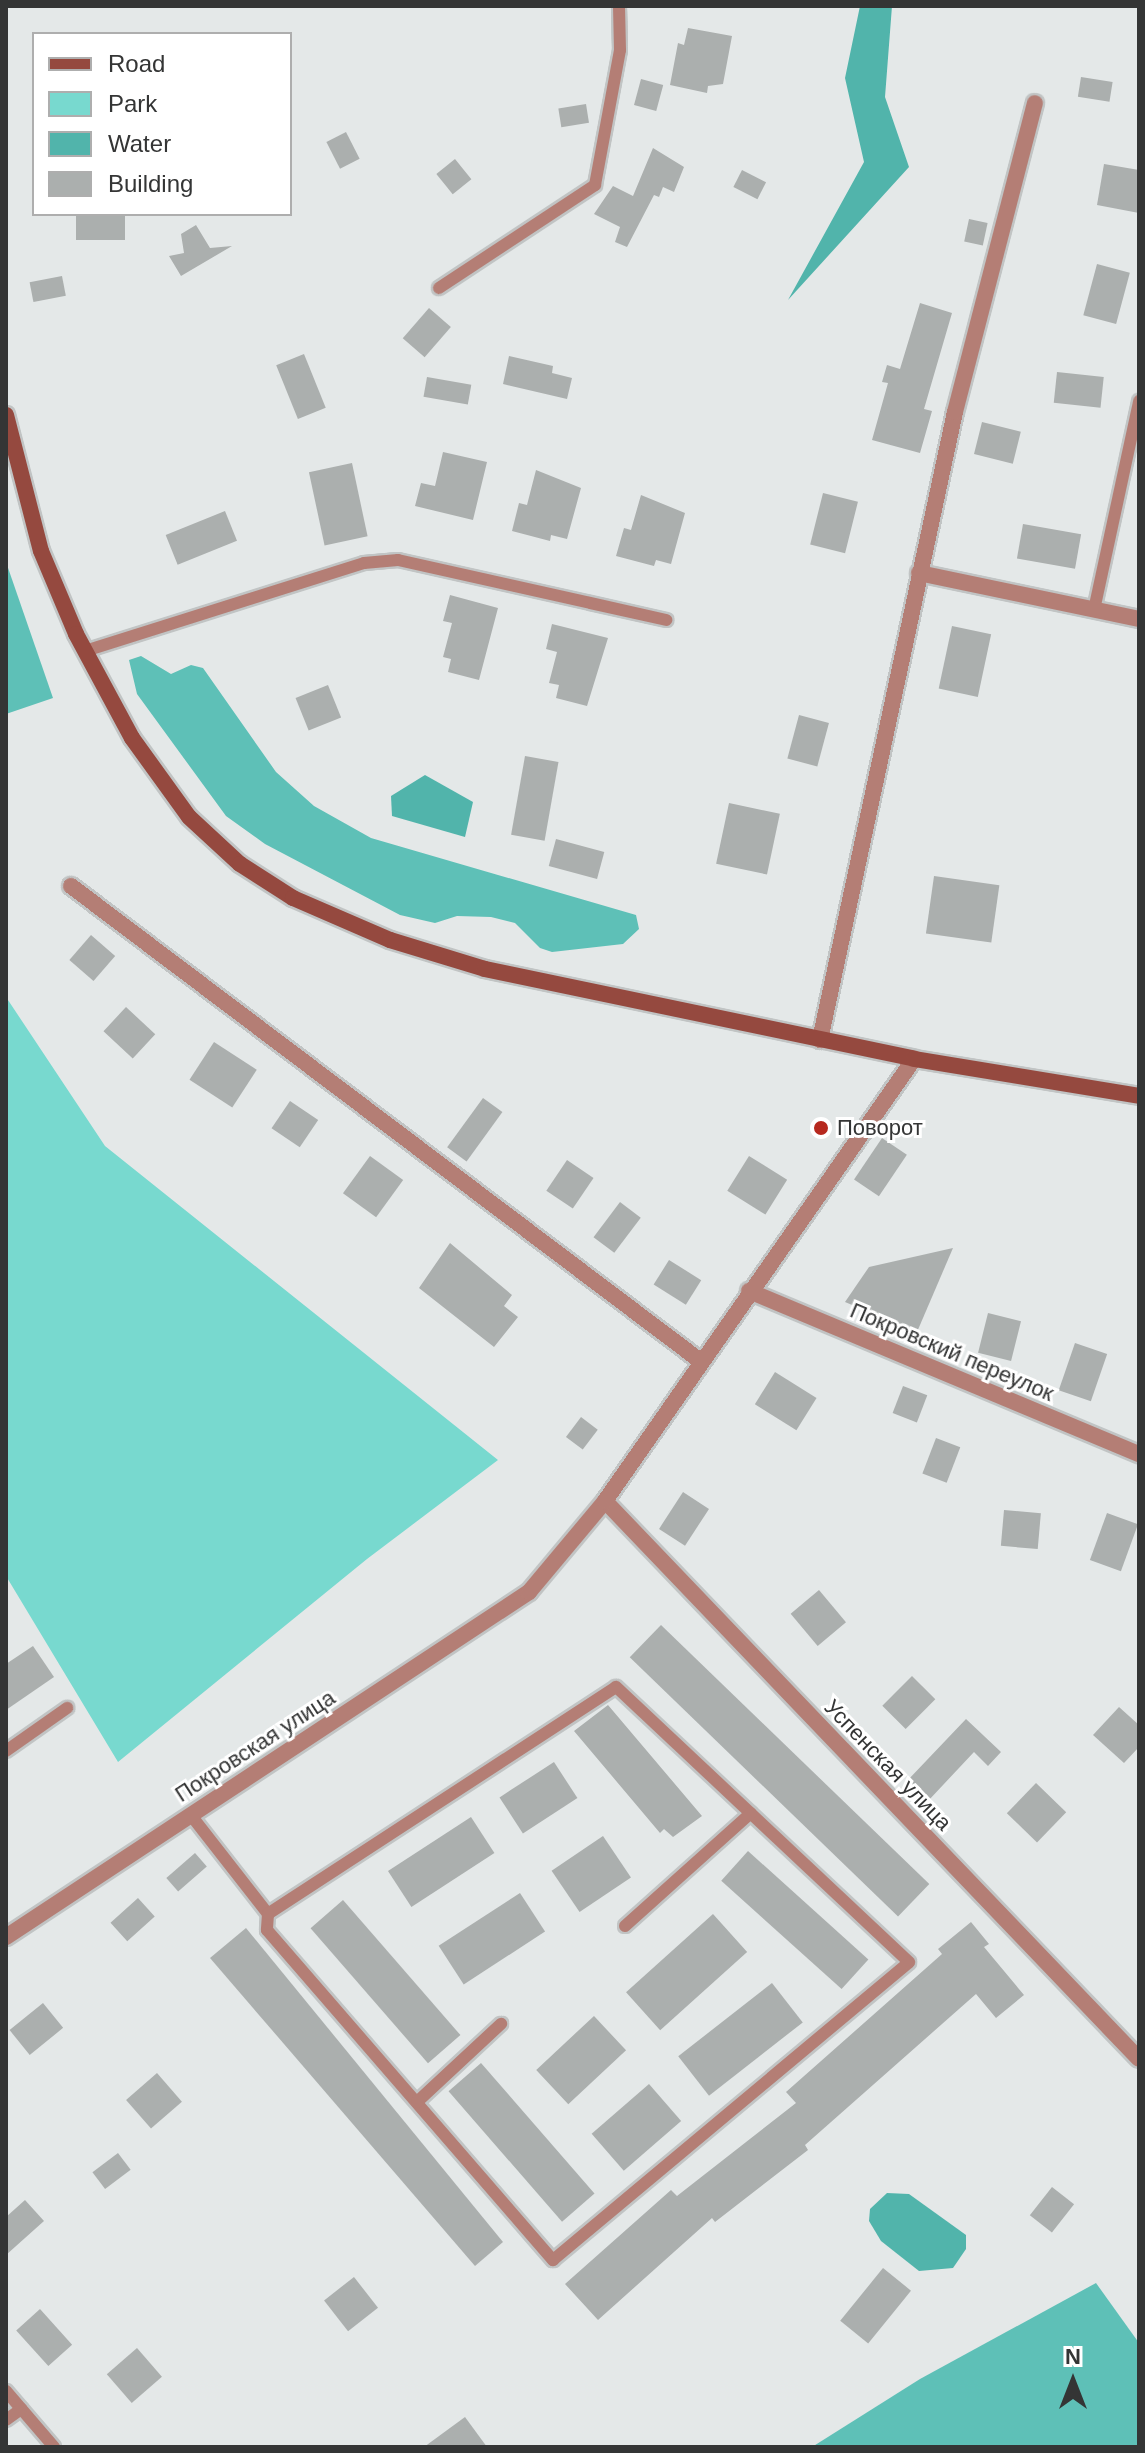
<!DOCTYPE html>
<meta charset="utf-8">
<style>
body{margin:0}
#map{position:relative;width:1145px;height:2453px;overflow:hidden;background:#e4e8e8;font-family:Arial,sans-serif}
div>[style]{position:absolute}
.green>*{inset:0;background:#78d9cf}
.forest>*{inset:0;background:#5ec0b7}
.water>*{inset:0;background:#51b4ab}
.building>*{inset:0;background:#abafae;transform-origin:0 0}
.roads{filter:drop-shadow(2px 0 #c1c4c4) drop-shadow(-2px 0 #c1c4c4) drop-shadow(0 2px #c1c4c4) drop-shadow(0 -2px #c1c4c4)}
.service>*{height:12px;margin:-6px;padding:0 6px;transform-origin:6px;border-radius:6px;background:#b47e75}
.minor>*{height:16px;margin:-8px;padding:0 8px;transform-origin:8px;border-radius:8px;background:#b47e75}
.tertiary>*{height:16px;margin:-8px;padding:0 8px;transform-origin:8px;border-radius:8px;background:#b47e75}
.secondary>*{height:16px;margin:-8px;padding:0 8px;transform-origin:8px;border-radius:8px;background:#95493f}
.dots>*{width:22px;height:22px;translate:-50% -50%;box-sizing:border-box;border:4px solid #fff;border-radius:50%}
span{translate:-50% -50%;white-space:nowrap;text-align:center;line-height:1.15;-webkit-text-stroke:6px #fff;paint-order:stroke}
.poi-label{font-size:22px;color:#343535}
.left{translate:0 -50%;text-align:left}
.street-label{font-size:22px;color:#343535}
.frame{position:absolute;inset:0;border:8px solid #343535;pointer-events:none}
.legend{position:absolute;left:32px;top:32px;width:260px;height:184px;box-sizing:border-box;background:#fff;border:2px solid #aeaeae;margin:0;padding:10px 14px;list-style:none;font-size:24px;color:#343535}
.legend li{display:flex;align-items:center;gap:16px;height:40px}
.legend b{width:40px;border:2px solid #aeaeae}
.north{position:absolute;left:1033px;top:2341px;width:80px;height:80px;-webkit-text-stroke:6px #fff;paint-order:stroke;rotate:0deg;font-size:22px;font-weight:700;line-height:32px;text-align:center;color:#343535}
.north::after{content:'';display:block;margin:auto;width:28px;height:36px;background:#343535;clip-path:polygon(50% 0,100% 100%,50% 72%,0 100%)}
</style>
<div id="map">
<div class="green">
<i style="clip-path:polygon(6px 997px,105px 1146px,498px 1460px,367px 1559px,118px 1762px,6px 1576px)"></i>
</div>
<div class="forest">
<i style="clip-path:polygon(6px 562px,53px 698px,6px 714px)"></i>
<i style="clip-path:polygon(141px 656px,171px 674px,191px 665px,203px 668px,276px 772px,314px 806px,371px 838px,636px 915px,639px 929px,623px 944px,552px 952px,540px 948px,515px 923px,491px 917px,457px 916px,435px 923px,400px 915px,265px 844px,226px 816px,137px 694px,129px 660px)"></i>
<i style="clip-path:polygon(1096px 2283px,1139px 2343px,1139px 2447px,812px 2447px,920px 2379px)"></i>
</div>
<div class="water">
<i style="clip-path:polygon(860px 6px,892px 6px,885px 97px,909px 167px,788px 300px,864px 162px,845px 78px)"></i>
<i style="clip-path:polygon(425px 775px,473px 802px,465px 837px,392px 816px,391px 796px)"></i>
<i style="clip-path:polygon(887px 2193px,909px 2194px,966px 2235px,966px 2249px,953px 2268px,919px 2271px,881px 2241px,869px 2221px,870px 2209px)"></i>
</div>
<div class="building">
<i style="clip-path:polygon(688px 28px,732px 36px,723px 84px,708px 86px,707px 93px,670px 85px,678px 43px,684px 45px)"></i>
<i style="left:1081px;top:77px;width:32px;height:20px;rotate:9deg"></i>
<i style="left:641px;top:79px;width:23px;height:27px;rotate:15deg"></i>
<i style="left:586px;top:104px;width:19px;height:28px;rotate:81deg"></i>
<i style="left:346px;top:132px;width:30px;height:22px;rotate:63deg"></i>
<i style="clip-path:polygon(653px 148px,684px 167px,674px 192px,663px 187px,659px 197px,654px 195px,627px 247px,615px 242px,620px 227px,594px 214px,613px 186px,633px 196px)"></i>
<i style="left:455px;top:159px;width:26px;height:24px;rotate:51deg"></i>
<i style="clip-path:polygon(1104px 164px,1139px 170px,1139px 213px,1097px 205px)"></i>
<i style="left:742px;top:170px;width:27px;height:19px;rotate:27deg"></i>
<i style="left:76px;top:214px;width:49px;height:26px"></i>
<i style="left:969px;top:219px;width:19px;height:23px;rotate:12deg"></i>
<i style="clip-path:polygon(196px 225px,210px 248px,232px 246px,181px 276px,169px 256px,184px 253px,181px 234px)"></i>
<i style="left:1097px;top:264px;width:34px;height:53px;rotate:15deg"></i>
<i style="left:62px;top:276px;width:20px;height:33px;rotate:79deg"></i>
<i style="clip-path:polygon(920px 303px,952px 313px,924px 409px,932px 411px,920px 453px,872px 440px,888px 383px,882px 382px,887px 365px,900px 369px)"></i>
<i style="left:429px;top:308px;width:29px;height:40px;rotate:41deg"></i>
<i style="left:304px;top:354px;width:58px;height:30px;rotate:68deg"></i>
<i style="clip-path:polygon(509px 356px,553px 366px,552px 373px,572px 378px,567px 399px,503px 384px)"></i>
<i style="left:1057px;top:372px;width:47px;height:31px;rotate:6deg"></i>
<i style="left:427px;top:377px;width:45px;height:20px;rotate:10deg"></i>
<i style="left:982px;top:422px;width:40px;height:33px;rotate:14deg"></i>
<i style="clip-path:polygon(443px 452px,487px 462px,473px 520px,415px 506px,421px 483px,435px 486px)"></i>
<i style="left:352px;top:463px;width:75px;height:44px;rotate:78deg"></i>
<i style="clip-path:polygon(536px 470px,581px 488px,567px 539px,551px 535px,550px 541px,512px 531px,519px 503px,527px 505px)"></i>
<i style="left:823px;top:493px;width:36px;height:53px;rotate:14deg"></i>
<i style="clip-path:polygon(641px 495px,685px 513px,671px 564px,656px 560px,654px 566px,616px 556px,624px 528px,631px 530px)"></i>
<i style="left:225px;top:511px;width:32px;height:64px;rotate:68deg"></i>
<i style="left:1023px;top:524px;width:59px;height:35px;rotate:10deg"></i>
<i style="clip-path:polygon(450px 595px,498px 608px,479px 680px,448px 672px,451px 659px,443px 657px,452px 623px,443px 621px)"></i>
<i style="clip-path:polygon(552px 624px,608px 638px,587px 706px,556px 698px,559px 685px,549px 683px,557px 652px,546px 649px)"></i>
<i style="left:952px;top:626px;width:40px;height:64px;rotate:12deg"></i>
<i style="left:328px;top:685px;width:35px;height:35px;rotate:68deg"></i>
<i style="left:799px;top:715px;width:31px;height:45px;rotate:15deg"></i>
<i style="left:525px;top:756px;width:34px;height:80px;rotate:10deg"></i>
<i style="left:729px;top:803px;width:52px;height:62px;rotate:12deg"></i>
<i style="left:556px;top:839px;width:50px;height:28px;rotate:15deg"></i>
<i style="left:934px;top:876px;width:66px;height:58px;rotate:8deg"></i>
<i style="left:91px;top:935px;width:32px;height:33px;rotate:41deg"></i>
<i style="left:126px;top:1007px;width:40px;height:33px;rotate:43deg"></i>
<i style="left:214px;top:1042px;width:51px;height:45px;rotate:33deg"></i>
<i style="left:483px;top:1098px;width:24px;height:61px;rotate:36deg"></i>
<i style="left:290px;top:1101px;width:34px;height:33px;rotate:34deg"></i>
<i style="left:882px;top:1138px;width:30px;height:50px;rotate:34deg"></i>
<i style="left:370px;top:1156px;width:41px;height:46px;rotate:36deg"></i>
<i style="left:749px;top:1156px;width:45px;height:41px;rotate:32deg"></i>
<i style="left:567px;top:1160px;width:32px;height:37px;rotate:34deg"></i>
<i style="left:620px;top:1202px;width:26px;height:44px;rotate:37deg"></i>
<i style="clip-path:polygon(450px 1243px,512px 1295px,504px 1306px,518px 1317px,494px 1347px,419px 1288px)"></i>
<i style="clip-path:polygon(953px 1248px,917px 1332px,845px 1302px,869px 1267px)"></i>
<i style="left:669px;top:1260px;width:38px;height:29px;rotate:32deg"></i>
<i style="left:988px;top:1313px;width:34px;height:41px;rotate:14deg"></i>
<i style="left:1075px;top:1343px;width:34px;height:50px;rotate:19deg"></i>
<i style="left:775px;top:1372px;width:49px;height:38px;rotate:32deg"></i>
<i style="left:903px;top:1386px;width:26px;height:29px;rotate:21deg"></i>
<i style="left:581px;top:1417px;width:21px;height:25px;rotate:37deg"></i>
<i style="left:936px;top:1438px;width:26px;height:38px;rotate:21deg"></i>
<i style="left:683px;top:1492px;width:31px;height:44px;rotate:33deg"></i>
<i style="left:1004px;top:1510px;width:37px;height:36px;rotate:5deg"></i>
<i style="left:1107px;top:1513px;width:33px;height:50px;rotate:20deg"></i>
<i style="left:819px;top:1590px;width:42px;height:37px;rotate:50deg"></i>
<i style="left:661px;top:1625px;width:373px;height:45px;rotate:44deg"></i>
<i style="clip-path:polygon(33px 1646px,54px 1677px,6px 1710px,6px 1664px)"></i>
<i style="left:912px;top:1676px;width:33px;height:42px;rotate:45deg"></i>
<i style="clip-path:polygon(608px 1705px,702px 1816px,673px 1837px,664px 1829px,660px 1833px,574px 1731px)"></i>
<i style="clip-path:polygon(1119px 1707px,1139px 1725px,1139px 1747px,1124px 1763px,1093px 1735px)"></i>
<i style="clip-path:polygon(966px 1719px,1001px 1752px,988px 1766px,974px 1752px,928px 1801px,907px 1781px)"></i>
<i style="left:554px;top:1762px;width:43px;height:65px;rotate:57deg"></i>
<i style="left:1036px;top:1783px;width:42px;height:42px;rotate:44deg"></i>
<i style="left:471px;top:1817px;width:43px;height:99px;rotate:57deg"></i>
<i style="left:603px;top:1836px;width:50px;height:62px;rotate:56deg"></i>
<i style="left:748px;top:1851px;width:162px;height:40px;rotate:42deg"></i>
<i style="left:195px;top:1853px;width:18px;height:38px;rotate:49deg"></i>
<i style="left:520px;top:1893px;width:46px;height:97px;rotate:57deg"></i>
<i style="left:138px;top:1898px;width:25px;height:37px;rotate:48deg"></i>
<i style="left:343px;top:1900px;width:179px;height:43px;rotate:49deg"></i>
<i style="left:713px;top:1914px;width:51px;height:117px;rotate:48deg"></i>
<i style="clip-path:polygon(971px 1922px,989px 1944px,984px 1947px,1024px 1995px,996px 2018px,976px 1994px,805px 2145px,808px 2150px,715px 2222px,712px 2218px,598px 2320px,565px 2284px,671px 2190px,677px 2196px,796px 2103px,786px 2092px,942px 1954px,938px 1949px)"></i>
<i style="clip-path:polygon(246px 1928px,503px 2242px,475px 2266px,210px 1958px)"></i>
<i style="left:772px;top:1983px;width:50px;height:119px;rotate:52deg"></i>
<i style="left:43px;top:2003px;width:32px;height:43px;rotate:51deg"></i>
<i style="left:594px;top:2016px;width:47px;height:79px;rotate:47deg"></i>
<i style="left:481px;top:2063px;width:173px;height:43px;rotate:49deg"></i>
<i style="left:157px;top:2073px;width:38px;height:41px;rotate:49deg"></i>
<i style="left:649px;top:2084px;width:49px;height:76px;rotate:49deg"></i>
<i style="left:118px;top:2153px;width:21px;height:32px;rotate:53deg"></i>
<i style="left:1052px;top:2187px;width:28px;height:36px;rotate:38deg"></i>
<i style="clip-path:polygon(25px 2200px,44px 2221px,6px 2255px,6px 2217px)"></i>
<i style="left:883px;top:2268px;width:36px;height:68px;rotate:39deg"></i>
<i style="left:354px;top:2277px;width:39px;height:38px;rotate:52deg"></i>
<i style="left:40px;top:2309px;width:48px;height:32px;rotate:48deg"></i>
<i style="left:137px;top:2348px;width:38px;height:40px;rotate:49deg"></i>
<i style="clip-path:polygon(465px 2417px,487px 2447px,424px 2447px)"></i>
</div>
<div class="roads">
<div class="service">
<i style="left:439px;top:288px;width:187px;rotate:-33.4deg"></i>
<i style="left:595px;top:185px;width:137px;rotate:-79.5deg"></i>
<i style="left:620px;top:50px;width:44px;rotate:-91.3deg"></i>
<i style="left:1094px;top:610px;width:214px;rotate:-77.8deg"></i>
<i style="left:85px;top:651px;width:293px;rotate:-17.5deg"></i>
<i style="left:364px;top:563px;width:34px;rotate:-5deg"></i>
<i style="left:398px;top:560px;width:275px;rotate:12.6deg"></i>
<i style="left:6px;top:1751px;width:75px;rotate:-35.2deg"></i>
<i style="left:190px;top:1814px;width:127px;rotate:52deg"></i>
<i style="left:268px;top:1914px;width:16px;rotate:94deg"></i>
<i style="left:267px;top:1930px;width:437px;rotate:49.1deg"></i>
<i style="left:553px;top:2260px;width:464px;rotate:-39.9deg"></i>
<i style="left:909px;top:1962px;width:402px;rotate:-136.8deg"></i>
<i style="left:616px;top:1687px;width:415px;rotate:146.9deg"></i>
<i style="left:625px;top:1926px;width:169px;rotate:-41.9deg"></i>
<i style="left:417px;top:2102px;width:115px;rotate:-42.9deg"></i>
<i style="left:6px;top:2391px;width:74px;rotate:49.4deg"></i>
<i style="left:6px;top:2420px;width:19px;rotate:-36deg"></i>
</div>
<div class="minor">
<i style="left:919px;top:573px;width:225px;rotate:11.8deg"></i>
<i style="left:71px;top:886px;width:787px;rotate:37.04deg"></i>
<i style="left:820px;top:1040px;width:642px;rotate:-77.87deg"></i>
<i style="left:955px;top:412px;width:319px;rotate:-75.5deg"></i>
<i style="left:749px;top:1291px;width:423px;rotate:22.7deg"></i>
<i style="left:605px;top:1501px;width:772px;rotate:46.26deg"></i>
</div>
<div class="tertiary">
<i style="left:6px;top:1937px;width:627px;rotate:-33.41deg"></i>
<i style="left:529px;top:1592px;width:119px;rotate:-50.1deg"></i>
<i style="left:605px;top:1501px;width:539px;rotate:-55.04deg"></i>
</div>
<div class="secondary">
<i style="left:6px;top:415px;width:140px;rotate:75.6deg"></i>
<i style="left:41px;top:551px;width:90px;rotate:67.1deg"></i>
<i style="left:76px;top:634px;width:118px;rotate:61.7deg"></i>
<i style="left:132px;top:738px;width:97px;rotate:54.2deg"></i>
<i style="left:189px;top:817px;width:69px;rotate:42.7deg"></i>
<i style="left:240px;top:864px;width:63px;rotate:32.7deg"></i>
<i style="left:293px;top:898px;width:106px;rotate:23.4deg"></i>
<i style="left:390px;top:940px;width:99px;rotate:17deg"></i>
<i style="left:485px;top:969px;width:438px;rotate:11.8deg"></i>
<i style="left:914px;top:1059px;width:228px;rotate:9.3deg"></i>
</div>
</div>
<div class="dots">
<i style="left:821px;top:1128px;background:#b6281e"></i>
</div>
<div class="poi-label">
<span class="left" style="left:837px;top:1128px">Поворот</span>
</div>
<div class="street-label">
<span style="left:952px;top:1352px;rotate:23deg">Покровский переулок</span>
<span style="left:255px;top:1746px;rotate:-33deg">Покровская улица</span>
<span style="left:888px;top:1765px;rotate:46deg">Успенская улица</span>
</div>
<div class="frame"></div>
<ul class="legend">
<li><b style="height:10px;background:#95493f"></b>Road</li>
<li><b style="height:22px;background:#78d9cf"></b>Park</li>
<li><b style="height:22px;background:#51b4ab"></b>Water</li>
<li><b style="height:22px;background:#abafae"></b>Building</li>
</ul>
<div class="north">N</div>
</div>
